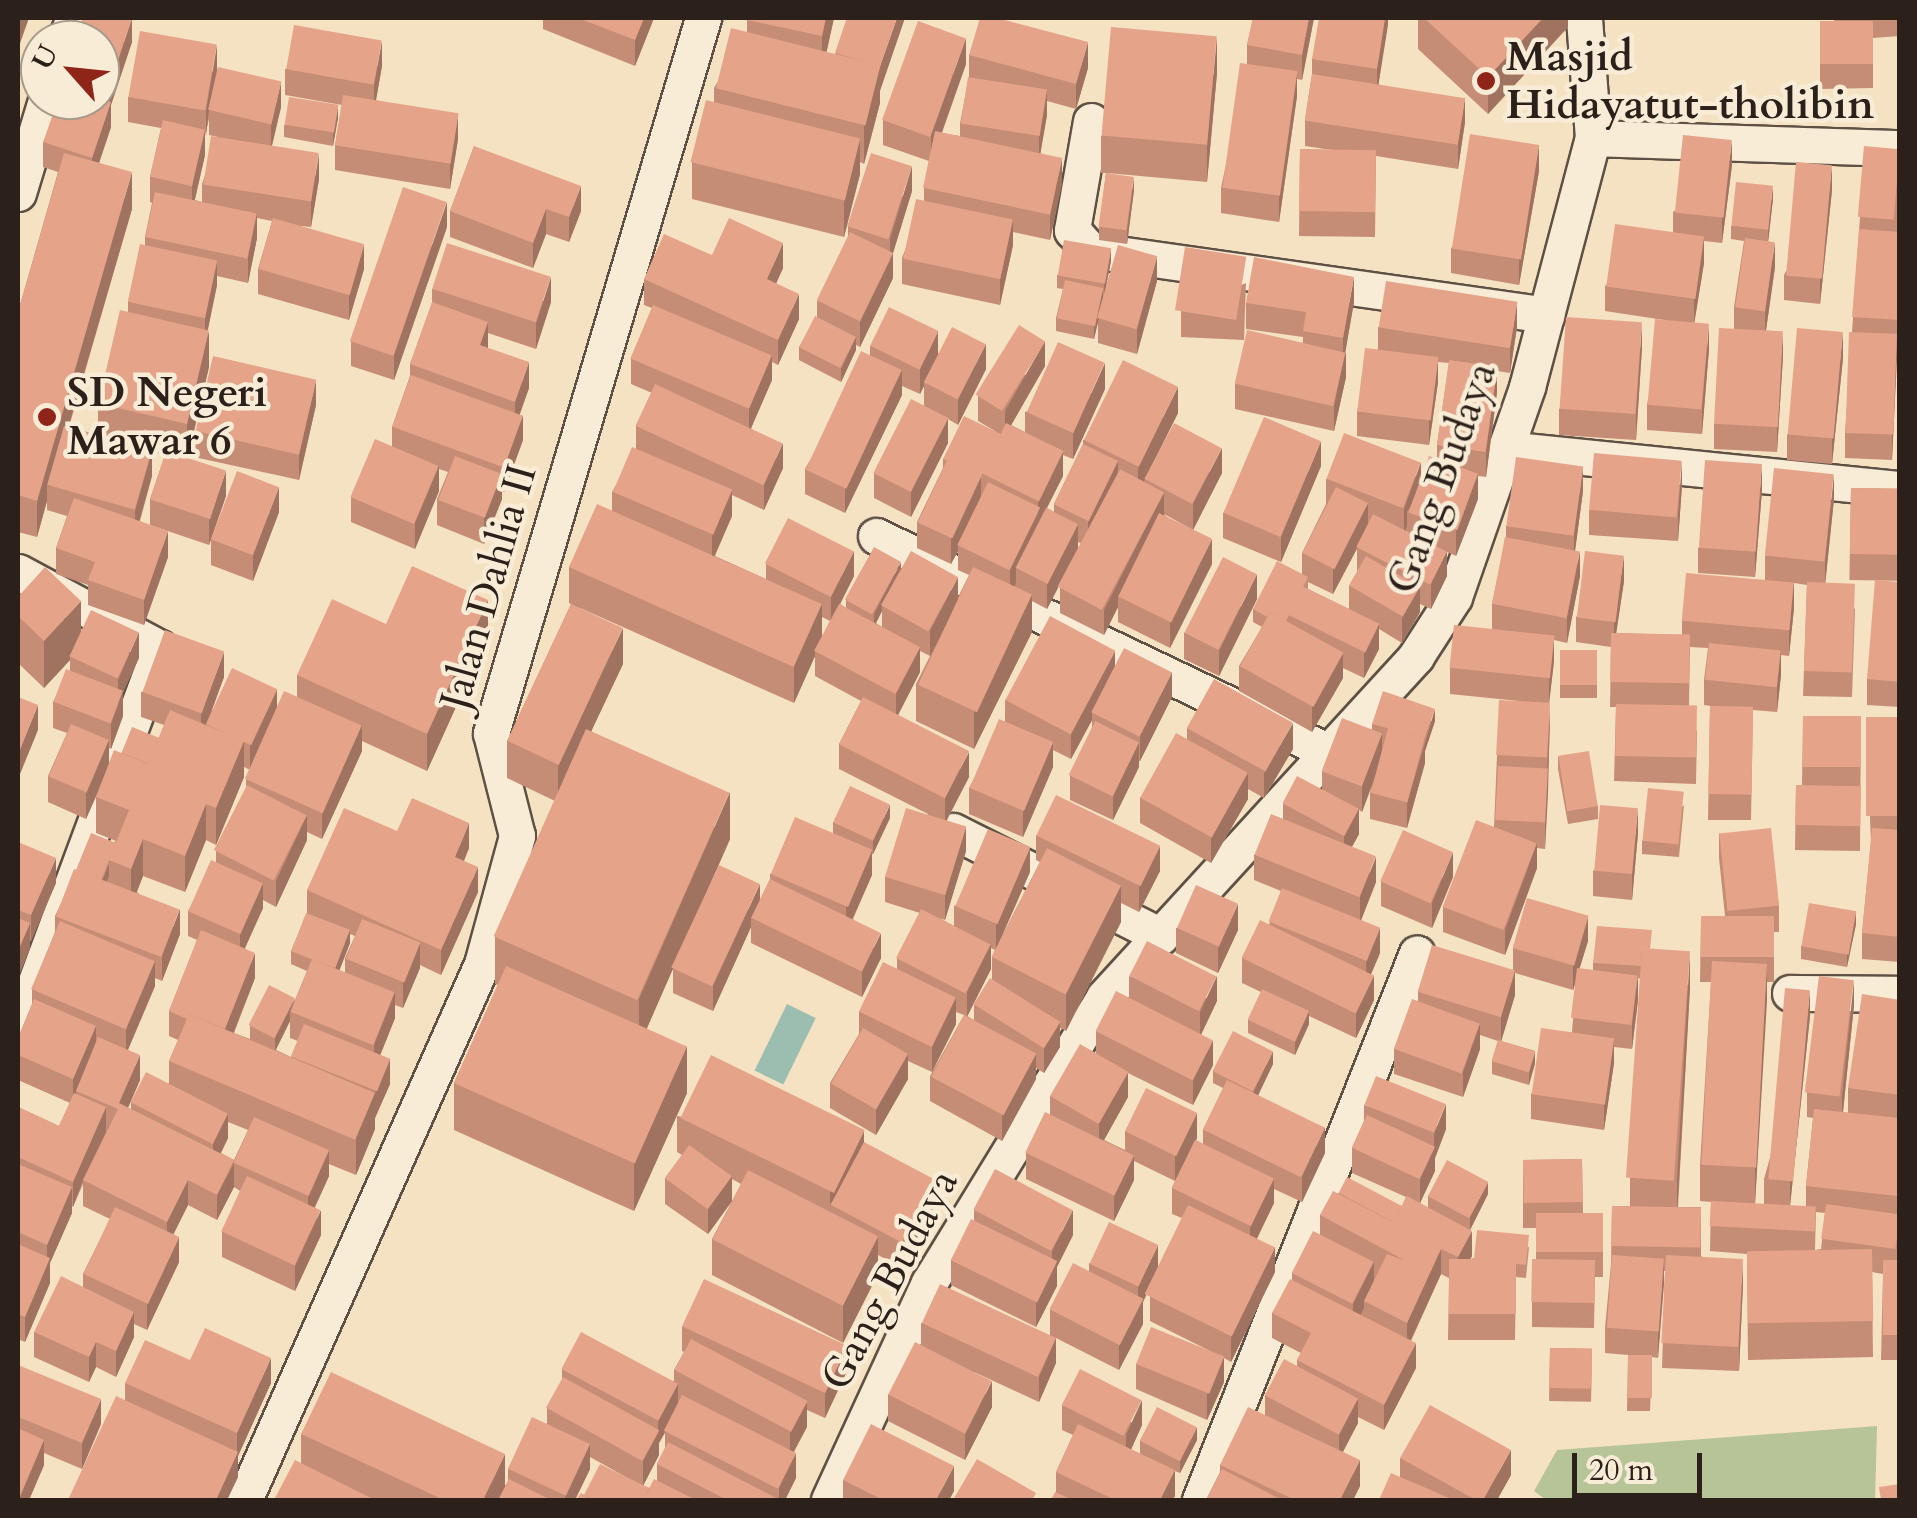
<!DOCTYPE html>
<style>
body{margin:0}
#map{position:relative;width:1917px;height:1518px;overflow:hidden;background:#f5e2c2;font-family:Cardo,serif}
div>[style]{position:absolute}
.green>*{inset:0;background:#b6c498}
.water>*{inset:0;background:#9cbeb1;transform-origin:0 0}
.roads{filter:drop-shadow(2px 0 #5e5044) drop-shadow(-2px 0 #5e5044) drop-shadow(0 2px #5e5044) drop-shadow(0 -2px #5e5044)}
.street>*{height:35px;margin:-17.5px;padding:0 17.5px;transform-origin:17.5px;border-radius:17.5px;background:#f8ecd7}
.wall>*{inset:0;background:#c58c76;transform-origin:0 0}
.shaded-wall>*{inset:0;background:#a07260}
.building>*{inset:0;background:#e5a389;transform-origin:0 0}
.dots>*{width:28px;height:28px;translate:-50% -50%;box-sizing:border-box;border:5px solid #f8ecd7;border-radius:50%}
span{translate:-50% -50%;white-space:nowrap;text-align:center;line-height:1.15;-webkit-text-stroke:9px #f8ecd7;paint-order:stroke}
.poi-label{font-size:42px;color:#2c201a;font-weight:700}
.left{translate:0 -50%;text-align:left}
.street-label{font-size:42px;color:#2c201a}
.frame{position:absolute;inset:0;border:20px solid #2c201a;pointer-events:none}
.north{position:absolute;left:20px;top:20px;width:100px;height:100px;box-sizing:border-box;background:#f8ecd7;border:2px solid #a69a8b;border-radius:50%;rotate:297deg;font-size:28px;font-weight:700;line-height:40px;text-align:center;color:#2c201a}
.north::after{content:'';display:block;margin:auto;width:35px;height:45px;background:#8f2418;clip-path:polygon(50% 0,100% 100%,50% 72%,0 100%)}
.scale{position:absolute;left:1572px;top:1453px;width:130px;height:45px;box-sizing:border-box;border:5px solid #2c201a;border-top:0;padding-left:12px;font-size:30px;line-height:35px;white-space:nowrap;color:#2c201a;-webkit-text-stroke:8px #f8ecd7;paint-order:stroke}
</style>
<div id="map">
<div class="green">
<i style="clip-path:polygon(1877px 1426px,1875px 1500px,1546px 1500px,1534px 1491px,1557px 1450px)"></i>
</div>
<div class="water">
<i style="left:787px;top:1004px;width:32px;height:74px;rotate:26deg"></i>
</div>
<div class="roads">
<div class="street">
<i style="left:65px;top:40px;width:24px;rotate:-68deg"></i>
<i style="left:1091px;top:121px;width:111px;rotate:99.9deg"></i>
<i style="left:1072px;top:230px;width:27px;rotate:48deg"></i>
<i style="left:1090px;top:250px;width:461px;rotate:8.1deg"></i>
<i style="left:1593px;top:138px;width:307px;rotate:1.9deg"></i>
<i style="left:18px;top:193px;width:97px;rotate:-73.2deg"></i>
<i style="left:1505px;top:449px;width:397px;rotate:5.8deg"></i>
<i style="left:876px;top:536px;width:499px;rotate:25.5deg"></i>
<i style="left:18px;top:572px;width:161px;rotate:28.2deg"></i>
<i style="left:160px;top:648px;width:407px;rotate:110.4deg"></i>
<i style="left:953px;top:831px;width:233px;rotate:26.8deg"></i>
<i style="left:1790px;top:993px;width:110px;rotate:0.5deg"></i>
<i style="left:244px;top:1500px;width:586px;rotate:-66.06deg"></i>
<i style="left:482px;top:964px;width:133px;rotate:-74.7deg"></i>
<i style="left:517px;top:836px;width:106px;rotate:-104.2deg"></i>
<i style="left:491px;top:733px;width:746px;rotate:-73.48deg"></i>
<i style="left:829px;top:1500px;width:239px;rotate:-65.3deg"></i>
<i style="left:929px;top:1283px;width:335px;rotate:-58.5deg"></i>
<i style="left:1104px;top:997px;width:462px;rotate:-47.5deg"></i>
<i style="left:1416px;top:656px;width:70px;rotate:-57.2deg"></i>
<i style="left:1454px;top:597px;width:222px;rotate:-70.8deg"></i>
<i style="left:1527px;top:387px;width:258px;rotate:-75.2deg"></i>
<i style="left:1593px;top:138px;width:120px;rotate:-94.3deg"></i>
<i style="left:1200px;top:1500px;width:588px;rotate:-68.36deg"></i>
</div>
</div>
<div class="wall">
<i style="clip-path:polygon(543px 18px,654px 18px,635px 66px,543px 29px)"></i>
<i style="clip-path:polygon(747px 18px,834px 18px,826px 53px,835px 55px,847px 18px,880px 91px,880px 103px,864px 164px,860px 162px,860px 174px,844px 237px,692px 199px,692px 162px,714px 102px,714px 88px,747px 32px)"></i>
<i style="clip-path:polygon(1253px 18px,1314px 18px,1302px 80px,1297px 79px,1297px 96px,1279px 222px,1221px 213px,1221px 188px,1247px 64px,1247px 45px)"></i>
<i style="clip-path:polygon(1388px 18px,1378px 84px,1465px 122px,1458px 169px,1376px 156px,1375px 237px,1299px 236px,1300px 149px,1332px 150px,1305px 146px,1305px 120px,1312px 74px,1312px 59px)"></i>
<i style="clip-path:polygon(1418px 18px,1568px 18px,1568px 27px,1488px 114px,1418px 49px)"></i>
<i style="clip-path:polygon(1834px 18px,1900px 18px,1900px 36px,1873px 38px,1873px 88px,1820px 89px,1820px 21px,1834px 21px)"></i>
<i style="clip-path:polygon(evenodd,100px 40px,132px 42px,111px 105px,111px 127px,99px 163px,132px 209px,69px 427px,98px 435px,98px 403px,128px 312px,128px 302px,145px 246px,145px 237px,152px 203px,150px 202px,150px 177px,161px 128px,128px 122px,128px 97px,217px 70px,281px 107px,272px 146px,319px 179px,311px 227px,301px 226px,364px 269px,349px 320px,258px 294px,258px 269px,272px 221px,257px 218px,257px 238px,248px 283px,217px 276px,217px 285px,208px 330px,209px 367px,188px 458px,226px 496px,209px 545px,150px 525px,150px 499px,165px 455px,152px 452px,152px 476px,140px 521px,168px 557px,144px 625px,88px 605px,88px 585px,56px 574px,56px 548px,67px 516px,47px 510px,47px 501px,37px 537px,18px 532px,18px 312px,58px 172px,43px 167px,43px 142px,100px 100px,100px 40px,209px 119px,209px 135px,218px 137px,202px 184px,202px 202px,195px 200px,205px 155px,205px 136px,209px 119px)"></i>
<i style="clip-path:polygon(969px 55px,1088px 68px,1076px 109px,1047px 101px,1047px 115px,1040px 153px,1062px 183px,1050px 240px,1013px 232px,1013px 245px,1000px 305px,902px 284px,902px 258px,924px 201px,924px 188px,929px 161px,883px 145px,883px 120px,966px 64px,942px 133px,960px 136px,960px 123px,969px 77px)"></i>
<i style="clip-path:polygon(382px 66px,376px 100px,458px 139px,450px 189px,335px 170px,335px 145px,342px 105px,285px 95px,285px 69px)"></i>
<i style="clip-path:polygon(1217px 73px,1207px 182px,1107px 173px,1134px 190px,1127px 244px,1099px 240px,1099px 227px,1106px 173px,1101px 173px,1101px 136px)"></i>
<i style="clip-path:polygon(338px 118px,333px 146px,284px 137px,284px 125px)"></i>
<i style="clip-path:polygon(474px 146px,581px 211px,569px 242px,546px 234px,533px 268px,450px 237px,450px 211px)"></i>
<i style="clip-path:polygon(1900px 149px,1900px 345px,1897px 345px,1892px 460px,1845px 458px,1845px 433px,1860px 217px)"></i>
<i style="clip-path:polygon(1732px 165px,1722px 243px,1704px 241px,1704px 263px,1694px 323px,1709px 349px,1702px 434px,1647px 430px,1647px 405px,1664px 320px,1605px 311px,1605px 286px,1673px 233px,1673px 212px)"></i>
<i style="clip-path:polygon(1539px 171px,1519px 285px,1451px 273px,1451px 248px)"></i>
<i style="clip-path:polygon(1832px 190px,1820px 304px,1784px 300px,1784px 275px)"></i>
<i style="clip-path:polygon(912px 191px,893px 253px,893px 278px,860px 347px,856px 345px,856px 350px,841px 382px,799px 360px,799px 347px,817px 317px,817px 301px,848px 237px,848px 226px)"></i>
<i style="clip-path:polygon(1773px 199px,1768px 241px,1775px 267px,1766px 330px,1783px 356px,1777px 452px,1714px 449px,1714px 424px,1734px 328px,1734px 307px,1744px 241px,1731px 239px,1731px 226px)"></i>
<i style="clip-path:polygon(447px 227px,394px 380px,351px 366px,351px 341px)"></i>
<i style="clip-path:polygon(evenodd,712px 255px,783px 268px,776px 283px,799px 319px,778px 365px,772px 362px,772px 380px,751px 428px,783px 468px,764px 510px,732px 495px,732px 516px,715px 556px,766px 579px,766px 564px,854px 576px,840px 604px,846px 608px,846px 600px,901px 570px,958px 597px,969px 575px,958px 570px,958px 551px,951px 564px,917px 548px,917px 522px,943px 468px,943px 459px,995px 431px,978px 421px,978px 396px,1045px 366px,1011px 425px,1025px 432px,1025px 412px,1105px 389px,1073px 459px,1063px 455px,1063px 476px,1047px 508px,1054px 512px,1054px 504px,1083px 444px,1083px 440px,1178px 413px,1152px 465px,1222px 473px,1193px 530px,1164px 514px,1212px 564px,1170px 648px,1118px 622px,1118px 607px,1104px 635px,1060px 613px,1060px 588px,1082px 544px,1078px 542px,1078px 549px,1047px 609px,1032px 601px,1032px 632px,974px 749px,916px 721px,916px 684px,930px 656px,920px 651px,920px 672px,898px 715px,969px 777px,947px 820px,966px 851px,945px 920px,939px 918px,954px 926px,954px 906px,1030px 872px,996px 948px,1040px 862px,1036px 860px,1036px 835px,1160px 871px,1139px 912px,1121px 903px,1121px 922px,1066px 1031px,1060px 1028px,1060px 1047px,1044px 1073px,1036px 1068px,1036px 1079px,1002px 1141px,930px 1101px,930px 1076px,964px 1015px,956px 1012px,956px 1024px,932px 1072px,908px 1061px,908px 1079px,876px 1135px,830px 1108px,830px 1083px,859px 1034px,859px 1011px,897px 969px,897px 958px,920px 913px,885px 902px,885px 877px,928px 814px,839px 769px,839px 744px,861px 701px,815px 676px,815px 656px,794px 703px,580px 608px,623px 664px,591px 731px,730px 839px,647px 1028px,687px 1093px,634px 1211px,454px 1130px,454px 1083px,498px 985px,495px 984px,495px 937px,555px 801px,507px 778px,507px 741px,571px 604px,569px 603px,569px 567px,612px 510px,612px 492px,636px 449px,636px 426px,652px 393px,631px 384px,631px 359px,652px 308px,644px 305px,644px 279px,712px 255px,882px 611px,882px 627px,876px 623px,882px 611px,712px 255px,822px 617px,830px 621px,822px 638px,822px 617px,712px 255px,991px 948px,995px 950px,992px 957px,992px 979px,974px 1004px,974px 1020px,967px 1016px,991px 969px,991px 948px)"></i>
<i style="clip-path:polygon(1111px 261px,1104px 296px,1157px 281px,1137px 354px,1098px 343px,1098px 322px,1094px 339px,1056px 331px,1056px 318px,1063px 289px,1057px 288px,1057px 275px)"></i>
<i style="clip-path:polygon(1246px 283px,1244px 340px,1181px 337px,1181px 311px)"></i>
<i style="clip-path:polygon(432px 289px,551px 302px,536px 349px,488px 333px,488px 348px,529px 388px,520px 414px,523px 440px,504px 492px,502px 492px,502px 499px,484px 544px,437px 525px,437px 499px,448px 472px,439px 469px,439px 491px,415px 549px,351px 522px,351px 497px,392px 447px,392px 427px,410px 376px,410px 364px,432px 303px)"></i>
<i style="clip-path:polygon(1354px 302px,1345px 352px,1346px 377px,1334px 431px,1235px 409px,1235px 384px,1303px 342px,1303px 337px,1246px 329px,1246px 303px)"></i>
<i style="clip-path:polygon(evenodd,1378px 327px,1517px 327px,1510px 373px,1497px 371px,1497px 392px,1486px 477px,1478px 476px,1478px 499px,1456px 556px,1447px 552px,1447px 576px,1431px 609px,1420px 604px,1420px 612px,1402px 643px,1379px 629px,1379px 649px,1364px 678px,1343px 668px,1343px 678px,1312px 732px,1239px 691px,1239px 666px,1262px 627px,1253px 622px,1253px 609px,1302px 574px,1302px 553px,1326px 504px,1326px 479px,1421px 476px,1437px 459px,1437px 445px,1449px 363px,1438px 362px,1438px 382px,1429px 445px,1357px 436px,1357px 411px,1378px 350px,1378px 327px,1357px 548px,1357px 572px,1349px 586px,1349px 609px,1308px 589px,1308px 582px,1333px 594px,1357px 548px)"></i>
<i style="clip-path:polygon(870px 346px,938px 353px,986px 369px,958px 425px,948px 419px,948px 443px,911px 517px,874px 498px,874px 473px,924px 406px,924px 386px,920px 394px,902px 386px,902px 395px,845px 513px,805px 494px,805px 469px,870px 355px)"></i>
<i style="clip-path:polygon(1642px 347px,1636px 440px,1559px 435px,1559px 409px)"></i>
<i style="clip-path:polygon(1843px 358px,1832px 464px,1787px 460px,1787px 435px)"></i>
<i style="clip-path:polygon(316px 405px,299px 480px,194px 457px,194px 431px)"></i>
<i style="clip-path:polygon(1321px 466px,1281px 562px,1223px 538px,1223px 513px)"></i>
<i style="clip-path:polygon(1682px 485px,1678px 541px,1589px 535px,1589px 510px)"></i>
<i style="left:1851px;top:488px;width:49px;height:92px;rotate:1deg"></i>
<i style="clip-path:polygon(1762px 490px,1755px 577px,1698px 573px,1698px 548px)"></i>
<i style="clip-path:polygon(1583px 491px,1575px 550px,1580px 576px,1567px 643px,1554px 640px,1554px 661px,1549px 703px,1550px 728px,1545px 849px,1537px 848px,1537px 868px,1505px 955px,1443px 932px,1443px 907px,1494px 827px,1497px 755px,1519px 701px,1450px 694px,1450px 668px,1492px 629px,1492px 604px,1506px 538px,1506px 526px)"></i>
<i style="clip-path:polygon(1834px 499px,1825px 583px,1855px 609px,1852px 697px,1803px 696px,1807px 585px,1794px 583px,1794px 608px,1789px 656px,1781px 655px,1781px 675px,1777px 712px,1753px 710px,1751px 820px,1708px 820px,1710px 706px,1719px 707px,1704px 705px,1704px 680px,1708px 648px,1690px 647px,1689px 706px,1697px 732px,1696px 784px,1614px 781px,1616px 707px,1610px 707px,1611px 647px,1576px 642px,1576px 617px,1624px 581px,1616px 633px,1682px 635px,1682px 621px,1765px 581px,1765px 556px)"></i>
<i style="clip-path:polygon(279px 512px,253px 581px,211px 565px,211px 539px)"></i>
<i style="clip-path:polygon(1900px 582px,1900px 707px,1867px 705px,1867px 679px)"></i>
<i style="clip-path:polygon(evenodd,18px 589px,19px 596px,81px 633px,139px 658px,123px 692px,123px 716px,111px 749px,109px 748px,109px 763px,121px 753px,159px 738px,164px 725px,141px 717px,141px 692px,224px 677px,212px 710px,277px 708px,297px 697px,297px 675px,386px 624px,488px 636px,427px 771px,362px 741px,362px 751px,322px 839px,307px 832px,307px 840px,276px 907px,263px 900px,263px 908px,245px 948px,255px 978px,234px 1033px,250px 1039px,250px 1026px,295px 1000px,307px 971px,291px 964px,291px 951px,307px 913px,307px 890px,397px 831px,469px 848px,464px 861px,478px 892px,441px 975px,420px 965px,420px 968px,403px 1008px,395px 1005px,395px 1018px,380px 1055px,390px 1084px,375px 1118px,375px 1129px,356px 1175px,329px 1164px,329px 1176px,315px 1207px,321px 1235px,295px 1291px,222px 1257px,222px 1232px,240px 1191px,234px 1187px,217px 1220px,188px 1205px,173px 1235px,179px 1262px,147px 1330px,134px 1324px,134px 1337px,116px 1377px,96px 1367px,89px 1382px,34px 1357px,34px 1332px,83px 1287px,83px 1274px,110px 1219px,83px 1206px,83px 1184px,73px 1207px,72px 1206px,72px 1213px,50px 1263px,50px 1283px,25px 1342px,18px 1339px,18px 1107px,59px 1126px,70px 1103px,18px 1080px,18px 1038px,32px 1004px,32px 989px,55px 932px,55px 916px,77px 870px,116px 841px,96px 833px,96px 797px,86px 819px,48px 802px,48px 776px,67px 733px,53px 728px,53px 702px,70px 671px,70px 660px,44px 688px,18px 663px,18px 589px,244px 767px,250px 770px,246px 779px,246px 788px,216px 851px,216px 862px,188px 911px,188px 936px,197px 940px,169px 1011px,169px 1036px,178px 1040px,169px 1061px,169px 1083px,131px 1102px,131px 1109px,128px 1108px,140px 1080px,128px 1050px,155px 986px,155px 978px,162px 981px,180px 934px,137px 892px,143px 876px,185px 892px,206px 840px,216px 845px,244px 777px,244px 767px,18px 589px,350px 934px,355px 936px,345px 958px,345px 973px,339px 970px,350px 943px,350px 934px,18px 589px,290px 1021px,290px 1038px,298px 1041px,291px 1057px,276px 1050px,290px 1021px,18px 589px,228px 1122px,248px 1130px,234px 1160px,221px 1153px,228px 1138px,228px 1122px)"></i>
<i style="clip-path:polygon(1257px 599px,1219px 676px,1184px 659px,1184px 633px)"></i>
<i style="left:1560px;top:650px;width:37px;height:48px"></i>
<i style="clip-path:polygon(1115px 666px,1172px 697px,1140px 761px,1139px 761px,1139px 767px,1113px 820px,1070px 800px,1070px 775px,1092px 729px,1092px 720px,1071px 759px,1053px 750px,1053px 767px,1023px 837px,969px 814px,969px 788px,1005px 721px,1005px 700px)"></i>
<i style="clip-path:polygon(1803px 716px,1861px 716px,1860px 851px,1795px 850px,1796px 785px,1802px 785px)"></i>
<i style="clip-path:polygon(1900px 717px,1900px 962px,1862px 959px,1862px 933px,1871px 842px,1866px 719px)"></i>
<i style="clip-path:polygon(1435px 721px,1425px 751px,1425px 763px,1407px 828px,1370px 819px,1370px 793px,1372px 785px,1362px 812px,1359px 810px,1359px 834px,1352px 847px,1376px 882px,1361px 920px,1380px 953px,1371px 974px,1374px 1000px,1356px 1038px,1309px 1016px,1309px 1024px,1295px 1055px,1248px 1033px,1248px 1020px,1261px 992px,1242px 983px,1242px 958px,1269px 925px,1281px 891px,1254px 880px,1254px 855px,1283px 819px,1283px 804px,1322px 789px,1322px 771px,1372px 729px,1372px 724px)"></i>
<i style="clip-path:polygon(1187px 728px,1293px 749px,1264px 798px,1248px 789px,1248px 799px,1211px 863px,1140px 823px,1140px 798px,1187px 739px)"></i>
<i style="clip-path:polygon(1558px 756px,1598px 806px,1598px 819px,1568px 824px,1558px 769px)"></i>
<i style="clip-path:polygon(1684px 805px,1679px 857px,1642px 854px,1642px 841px)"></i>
<i style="clip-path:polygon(890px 818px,873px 854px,872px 854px,872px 875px,853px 919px,881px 958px,862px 997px,751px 943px,751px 927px,713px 1011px,673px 993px,673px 968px,760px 900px,770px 879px,770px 874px,833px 833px,833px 822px)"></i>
<i style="clip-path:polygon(1638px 833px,1632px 900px,1593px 896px,1593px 871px)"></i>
<i style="clip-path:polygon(evenodd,1719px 833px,1779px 906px,1779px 932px,1774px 932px,1774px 982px,1767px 982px,1755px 1204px,1764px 1204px,1764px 1179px,1810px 1016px,1790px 1206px,1806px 1207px,1806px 1186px,1813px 1118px,1807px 1117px,1807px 1092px,1854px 1005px,1843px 1112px,1848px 1113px,1848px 1088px,1900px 1000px,1900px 1201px,1898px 1215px,1900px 1215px,1900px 1360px,1881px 1360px,1883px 1274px,1872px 1272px,1873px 1357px,1748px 1360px,1747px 1254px,1710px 1251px,1711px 1202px,1700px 1201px,1700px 1165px,1711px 982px,1700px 982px,1701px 917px,1725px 916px,1719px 858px,1719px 833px,1816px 1212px,1825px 1213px,1821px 1249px,1815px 1250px,1816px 1212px)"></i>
<i style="clip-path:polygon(18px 842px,56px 883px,31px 941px,30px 940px,30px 948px,18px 977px)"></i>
<i style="clip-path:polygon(1453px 877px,1432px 928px,1381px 906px,1381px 881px)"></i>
<i style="clip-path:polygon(1856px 924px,1847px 967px,1801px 959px,1801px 946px)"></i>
<i style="clip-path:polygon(1176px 928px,1238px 930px,1218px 973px,1176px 953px)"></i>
<i style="clip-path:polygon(1588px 941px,1579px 969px,1593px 970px,1593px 963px,1651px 949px,1690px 987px,1678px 1207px,1701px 1207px,1701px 1256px,1743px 1284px,1739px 1371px,1662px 1368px,1665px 1271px,1664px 1271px,1658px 1358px,1652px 1357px,1650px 1411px,1627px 1411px,1628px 1355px,1605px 1353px,1605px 1328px,1611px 1264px,1612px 1206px,1630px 1206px,1630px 1178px,1641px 979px,1638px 978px,1638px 1000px,1632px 1049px,1614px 1047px,1614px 1063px,1604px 1130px,1531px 1119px,1531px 1094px,1572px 1032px,1576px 982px,1573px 990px,1515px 973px,1515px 995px,1501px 1041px,1535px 1051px,1529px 1085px,1492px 1074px,1492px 1061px,1498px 1041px,1480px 1035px,1480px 1049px,1463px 1097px,1394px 1074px,1394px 1049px,1418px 1002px,1418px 992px,1513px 970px,1513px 948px)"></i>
<i style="clip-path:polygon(1129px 976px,1217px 1001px,1201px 1034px,1213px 1065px,1193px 1105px,1128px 1073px,1128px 1097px,1104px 1140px,1125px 1150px,1125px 1131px,1197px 1138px,1196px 1140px,1203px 1144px,1203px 1130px,1223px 1088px,1213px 1083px,1213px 1071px,1273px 1064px,1258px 1095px,1325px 1153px,1302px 1202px,1274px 1189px,1274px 1203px,1257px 1239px,1275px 1272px,1231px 1362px,1224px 1358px,1224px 1382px,1207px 1420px,1136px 1389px,1136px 1364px,1212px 1352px,1150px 1321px,1150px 1296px,1182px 1218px,1172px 1214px,1172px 1188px,1175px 1181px,1134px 1161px,1134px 1180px,1114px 1221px,1026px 1179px,1026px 1153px,1050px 1114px,1050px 1096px,1096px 1053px,1096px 1031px,1129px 997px)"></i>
<i style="clip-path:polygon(1364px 1105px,1446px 1129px,1435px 1158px,1435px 1171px,1420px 1203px,1428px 1208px,1428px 1196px,1488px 1194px,1470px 1230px,1472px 1256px,1470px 1259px,1529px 1247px,1526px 1278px,1516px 1277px,1515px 1340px,1448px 1340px,1449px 1278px,1441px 1274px,1411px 1341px,1416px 1368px,1384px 1430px,1358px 1417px,1358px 1423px,1343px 1452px,1360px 1486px,1353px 1500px,1206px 1500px,1220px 1472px,1220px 1465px,1265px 1415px,1265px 1395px,1297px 1366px,1297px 1360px,1301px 1353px,1272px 1338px,1272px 1313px,1292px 1280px,1292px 1273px,1320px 1235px,1320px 1215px,1338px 1193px,1402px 1206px,1406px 1197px,1352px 1173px,1352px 1148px,1364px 1121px)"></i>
<i style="clip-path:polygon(677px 1116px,864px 1142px,935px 1205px,901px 1267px,878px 1255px,878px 1274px,843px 1343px,712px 1275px,712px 1239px,741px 1184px,732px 1179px,732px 1201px,708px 1234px,665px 1204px,665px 1178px,682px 1155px,677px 1152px)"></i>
<i style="clip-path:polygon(1582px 1159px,1583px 1214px,1603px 1213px,1603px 1277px,1595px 1277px,1594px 1328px,1532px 1327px,1532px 1259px,1536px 1259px,1536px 1228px,1523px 1228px,1523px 1160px)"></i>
<i style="clip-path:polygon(974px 1210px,1073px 1235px,1057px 1267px,1057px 1286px,1036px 1327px,951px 1285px,951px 1260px,974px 1220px)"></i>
<i style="clip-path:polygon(1089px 1263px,1158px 1270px,1143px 1302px,1143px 1324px,1119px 1370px,1056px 1338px,1056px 1363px,1039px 1402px,974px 1372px,992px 1407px,965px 1460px,888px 1421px,888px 1395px,921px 1345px,921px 1323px,1050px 1335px,1050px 1310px,1089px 1271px)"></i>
<i style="clip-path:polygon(evenodd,682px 1326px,847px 1371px,825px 1418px,807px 1410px,807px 1427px,794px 1452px,796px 1478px,785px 1500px,576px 1500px,584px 1495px,633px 1481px,590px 1457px,590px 1469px,575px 1500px,274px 1500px,301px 1464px,301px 1434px,505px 1486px,508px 1481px,508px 1469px,547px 1423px,547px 1408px,562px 1380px,562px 1369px,674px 1381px,674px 1370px,684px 1352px,682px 1351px,682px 1326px,665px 1433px,665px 1448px,657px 1464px,657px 1481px,649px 1488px,643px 1485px,659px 1455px,659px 1443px,665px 1433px)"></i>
<i style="left:1550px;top:1348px;width:42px;height:53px;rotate:1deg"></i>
<i style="clip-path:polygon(190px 1360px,271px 1383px,238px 1456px,238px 1477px,227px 1500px,68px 1500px,125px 1400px,125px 1383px)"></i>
<i style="clip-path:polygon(18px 1366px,101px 1424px,82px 1469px,44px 1453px,44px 1465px,29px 1500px,18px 1500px)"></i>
<i style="clip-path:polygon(1062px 1405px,1142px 1425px,1131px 1450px,1140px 1454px,1140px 1441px,1197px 1440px,1180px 1473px,1175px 1471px,1175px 1496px,1172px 1500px,1051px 1500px,1056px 1492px,1056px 1472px,1073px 1435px,1062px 1430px)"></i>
<i style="clip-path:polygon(1400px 1458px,1511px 1475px,1497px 1500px,1379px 1500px,1400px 1477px)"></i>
<i style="clip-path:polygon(843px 1480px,954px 1491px,949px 1500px,843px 1500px)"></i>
</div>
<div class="shaded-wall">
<i style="clip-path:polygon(18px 18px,29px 18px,18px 49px)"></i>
<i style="clip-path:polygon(132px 18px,132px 42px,111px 105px,111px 127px,92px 184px,92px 158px,107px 114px,107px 93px)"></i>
<i style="clip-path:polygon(644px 18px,654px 18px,635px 66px,635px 40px)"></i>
<i style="clip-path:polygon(826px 18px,834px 18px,822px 73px,822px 36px)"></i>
<i style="clip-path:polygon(897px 18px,905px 18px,880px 91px,880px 103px,864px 164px,864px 127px,879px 69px)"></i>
<i style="clip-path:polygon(1309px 18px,1314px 18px,1302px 80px,1302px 55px)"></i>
<i style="clip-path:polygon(1385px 18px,1388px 18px,1388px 25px,1377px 94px,1377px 69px)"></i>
<i style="clip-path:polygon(1543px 18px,1568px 18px,1568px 27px,1488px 114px,1488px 77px)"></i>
<i style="clip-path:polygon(1217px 36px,1217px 73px,1207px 182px,1207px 145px)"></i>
<i style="clip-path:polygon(966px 38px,966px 64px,931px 162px,931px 136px)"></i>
<i style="clip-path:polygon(382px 41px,382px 66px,374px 111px,374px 85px)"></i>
<i style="clip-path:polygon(1088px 42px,1088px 68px,1076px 109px,1076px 84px)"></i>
<i style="clip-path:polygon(217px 45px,217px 70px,209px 110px,206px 136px,206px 111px)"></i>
<i style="clip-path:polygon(1297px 71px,1297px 96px,1279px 222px,1279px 196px)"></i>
<i style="clip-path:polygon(281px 82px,281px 107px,271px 149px,271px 124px)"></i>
<i style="clip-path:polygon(1047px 90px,1047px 115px,1039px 162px,1039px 137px)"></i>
<i style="clip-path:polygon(1465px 97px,1465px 122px,1458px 169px,1458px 144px)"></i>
<i style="clip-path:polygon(338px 105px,338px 118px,333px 146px,333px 134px)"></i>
<i style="clip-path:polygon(458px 114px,458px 139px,450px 189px,450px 164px)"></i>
<i style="clip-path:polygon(205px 130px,205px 155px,192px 211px,192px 186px)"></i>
<i style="clip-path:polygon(860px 138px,860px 174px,844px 237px,844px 200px)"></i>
<i style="clip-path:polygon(1732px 140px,1732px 165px,1722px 243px,1722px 218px)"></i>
<i style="clip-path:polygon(1539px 145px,1539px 171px,1519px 285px,1519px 260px)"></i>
<i style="clip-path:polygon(319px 154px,319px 179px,311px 227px,311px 202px)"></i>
<i style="clip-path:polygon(1062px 158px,1062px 183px,1050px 240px,1050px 215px)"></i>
<i style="clip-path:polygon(1832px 165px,1832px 190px,1820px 304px,1820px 279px)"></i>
<i style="clip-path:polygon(912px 166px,912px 191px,893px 253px,893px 278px,860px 347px,860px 322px,890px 260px,890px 239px)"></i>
<i style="clip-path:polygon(132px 172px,132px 209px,51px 486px,47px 485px,47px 501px,37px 537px,37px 501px)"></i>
<i style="clip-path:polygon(1134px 177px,1134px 190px,1127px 244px,1127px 231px)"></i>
<i style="clip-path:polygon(581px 186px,581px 211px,569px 242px,569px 217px)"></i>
<i style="clip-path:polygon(1773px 186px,1773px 199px,1768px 243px,1768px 230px)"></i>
<i style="clip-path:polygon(447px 202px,447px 227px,394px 380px,394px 355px)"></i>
<i style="clip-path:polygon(546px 209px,546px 234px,533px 268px,533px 243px)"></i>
<i style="clip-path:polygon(257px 213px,257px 238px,248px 283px,248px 258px)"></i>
<i style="clip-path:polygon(1013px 220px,1013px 245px,1000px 305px,1000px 280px)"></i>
<i style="clip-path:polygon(1704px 237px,1704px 263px,1694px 325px,1694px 299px)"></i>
<i style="clip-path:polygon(1775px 242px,1775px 267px,1765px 337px,1765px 311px)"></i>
<i style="clip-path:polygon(783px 243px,783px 268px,767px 304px,767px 279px)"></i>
<i style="clip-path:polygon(364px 244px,364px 269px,349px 320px,349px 295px)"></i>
<i style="clip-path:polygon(1111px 248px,1111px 261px,1104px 297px,1104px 284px)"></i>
<i style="clip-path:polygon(1157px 256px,1157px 281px,1137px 354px,1137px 329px)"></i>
<i style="clip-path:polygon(217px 260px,217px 285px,205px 342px,205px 317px)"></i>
<i style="clip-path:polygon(551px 277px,551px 302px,536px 349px,536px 324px)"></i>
<i style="clip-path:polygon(1354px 277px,1354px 302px,1345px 354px,1346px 352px,1346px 377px,1334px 431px,1334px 406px,1343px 362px,1343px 338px)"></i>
<i style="clip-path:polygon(1103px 288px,1103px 301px,1094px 339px,1094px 326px)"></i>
<i style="clip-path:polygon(799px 294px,799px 319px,778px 365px,778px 340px)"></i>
<i style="clip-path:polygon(1517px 302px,1517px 327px,1510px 373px,1510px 348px)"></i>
<i style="clip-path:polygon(488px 322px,488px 347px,480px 370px,480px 345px)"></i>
<i style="clip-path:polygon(1642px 322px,1642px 347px,1636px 440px,1636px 415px)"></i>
<i style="clip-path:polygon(1709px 324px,1709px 349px,1702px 434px,1702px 409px)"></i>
<i style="clip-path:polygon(209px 331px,209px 367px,187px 459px,187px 423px)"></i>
<i style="clip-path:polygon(938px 331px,938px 356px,924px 382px,924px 386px,920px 394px,920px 369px)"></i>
<i style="clip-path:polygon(1783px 331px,1783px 356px,1777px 452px,1777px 427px)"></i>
<i style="clip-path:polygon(1843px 332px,1843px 358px,1832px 464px,1832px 439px)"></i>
<i style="clip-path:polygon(1897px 334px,1897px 359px,1892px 460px,1892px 435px)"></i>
<i style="clip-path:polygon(856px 337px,856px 350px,841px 382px,841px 369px)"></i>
<i style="clip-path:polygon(1045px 341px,1045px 366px,1005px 436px,1005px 411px)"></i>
<i style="clip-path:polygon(986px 344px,986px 369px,958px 425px,958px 399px)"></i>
<i style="clip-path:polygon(772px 355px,772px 380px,749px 433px,749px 408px)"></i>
<i style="clip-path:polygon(1438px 357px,1438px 382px,1429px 445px,1429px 420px)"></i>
<i style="clip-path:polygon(529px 362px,529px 388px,515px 427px,515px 402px)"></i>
<i style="clip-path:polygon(1105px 363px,1105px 389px,1073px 459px,1073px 434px)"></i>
<i style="clip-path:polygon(1497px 367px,1497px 392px,1486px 477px,1486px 452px)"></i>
<i style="clip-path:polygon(902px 370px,902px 395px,845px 513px,845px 488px)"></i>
<i style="clip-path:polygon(316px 380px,316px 405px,299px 480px,299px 455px)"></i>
<i style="clip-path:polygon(1178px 387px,1178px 413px,1138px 493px,1138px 468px)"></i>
<i style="clip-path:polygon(523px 415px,523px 440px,504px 492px,504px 467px)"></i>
<i style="clip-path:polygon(948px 418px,948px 443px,911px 517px,911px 492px)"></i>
<i style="clip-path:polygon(1321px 441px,1321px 466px,1281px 562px,1281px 537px)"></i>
<i style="clip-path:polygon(783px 443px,783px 468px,764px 510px,764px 485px)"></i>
<i style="clip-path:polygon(1222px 448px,1222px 473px,1193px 530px,1193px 504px)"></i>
<i style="clip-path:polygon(152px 451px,152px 476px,135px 536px,135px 511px)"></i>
<i style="clip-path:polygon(1063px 451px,1063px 476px,1016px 568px,1016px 583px,1010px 595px,1010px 570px,1038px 513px,1038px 501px)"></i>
<i style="clip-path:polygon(1682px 460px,1682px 485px,1678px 541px,1678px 516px)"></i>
<i style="clip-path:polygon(1118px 461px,1118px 486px,1088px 547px,1088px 521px)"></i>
<i style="clip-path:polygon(1421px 462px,1421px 487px,1407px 512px,1407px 526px,1404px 534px,1404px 509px)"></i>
<i style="clip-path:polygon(1762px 464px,1762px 490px,1755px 577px,1755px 552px)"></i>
<i style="clip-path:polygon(439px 466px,439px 491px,415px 549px,415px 523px)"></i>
<i style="clip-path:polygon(1583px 466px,1583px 491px,1574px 559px,1574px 534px)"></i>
<i style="clip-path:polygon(226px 471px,226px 496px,209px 545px,209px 520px)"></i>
<i style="clip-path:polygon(502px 474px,502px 499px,484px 544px,484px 518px)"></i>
<i style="clip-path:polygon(1478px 474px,1478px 499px,1456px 556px,1456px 531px)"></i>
<i style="clip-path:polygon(1834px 474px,1834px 499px,1825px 586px,1825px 561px)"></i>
<i style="clip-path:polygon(981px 476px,981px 502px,958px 545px,958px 551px,951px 564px,951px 539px)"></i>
<i style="clip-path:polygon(279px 487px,279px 512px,253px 581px,253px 555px)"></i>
<i style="clip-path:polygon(732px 490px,732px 516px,712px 561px,712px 536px)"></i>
<i style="clip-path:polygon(1164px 492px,1164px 517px,1118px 597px,1118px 607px,1104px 635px,1104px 610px)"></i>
<i style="clip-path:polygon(1368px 503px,1368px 528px,1333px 594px,1333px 569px)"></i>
<i style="clip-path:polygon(1078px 524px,1078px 549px,1047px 609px,1047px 584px)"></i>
<i style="clip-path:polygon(168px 531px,168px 557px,144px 625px,144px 600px)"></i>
<i style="clip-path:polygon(1212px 539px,1212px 564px,1170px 648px,1170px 623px)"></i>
<i style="clip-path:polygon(854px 551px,854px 576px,831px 622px,831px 597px)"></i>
<i style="clip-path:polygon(1447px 551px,1447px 576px,1431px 609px,1431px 584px)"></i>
<i style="clip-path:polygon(1580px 551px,1580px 576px,1567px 643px,1567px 617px)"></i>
<i style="clip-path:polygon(1624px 556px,1624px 581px,1614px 648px,1614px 623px)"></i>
<i style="clip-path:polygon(901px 562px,901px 575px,882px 606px,882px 611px,874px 627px,874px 614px)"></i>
<i style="clip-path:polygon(1257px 574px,1257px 599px,1219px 676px,1219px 651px)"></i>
<i style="clip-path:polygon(958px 577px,958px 603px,930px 656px,930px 631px)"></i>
<i style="clip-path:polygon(1794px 583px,1794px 608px,1789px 656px,1789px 631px)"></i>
<i style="clip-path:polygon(1420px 587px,1420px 612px,1402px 643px,1402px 618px)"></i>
<i style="clip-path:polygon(1032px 595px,1032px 632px,974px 749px,974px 713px)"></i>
<i style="clip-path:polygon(488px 600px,488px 636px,427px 771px,427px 734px)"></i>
<i style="clip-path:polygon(81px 601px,81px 648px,70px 657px,70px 660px,44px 688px,44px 641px)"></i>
<i style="clip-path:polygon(822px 604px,822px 640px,815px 651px,815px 656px,794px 703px,794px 666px)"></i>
<i style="clip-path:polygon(1379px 624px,1379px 649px,1364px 678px,1364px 653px)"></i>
<i style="clip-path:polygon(623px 628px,623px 664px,558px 802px,558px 766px)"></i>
<i style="clip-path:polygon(139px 632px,139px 658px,123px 692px,123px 716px,111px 749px,111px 724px,118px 705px,118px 680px)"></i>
<i style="clip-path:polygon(1554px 636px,1554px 661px,1549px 704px,1549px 679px)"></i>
<i style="clip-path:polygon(920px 647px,920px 672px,896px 719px,896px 694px)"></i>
<i style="clip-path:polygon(1781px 650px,1781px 675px,1777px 712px,1777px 687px)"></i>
<i style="clip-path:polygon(1115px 651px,1115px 676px,1092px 712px,1092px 720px,1071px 759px,1071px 734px)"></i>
<i style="clip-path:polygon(224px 652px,224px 677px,201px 739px,201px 714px)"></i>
<i style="clip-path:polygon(1343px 653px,1343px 678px,1312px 732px,1312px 707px)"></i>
<i style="clip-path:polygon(1172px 672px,1172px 697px,1140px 761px,1140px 736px)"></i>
<i style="clip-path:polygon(277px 689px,277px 714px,250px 770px,250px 745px)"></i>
<i style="clip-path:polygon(1550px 703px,1548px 794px,1545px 849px,1545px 823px)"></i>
<i style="clip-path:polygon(38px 705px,38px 730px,18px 779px,18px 754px)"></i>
<i style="clip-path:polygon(1435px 709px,1435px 721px,1425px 751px,1425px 763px,1407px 828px,1407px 803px)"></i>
<i style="clip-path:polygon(1293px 723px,1293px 749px,1264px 798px,1264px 773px)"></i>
<i style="clip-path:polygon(362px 725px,362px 751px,322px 839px,322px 814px)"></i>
<i style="clip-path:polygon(1382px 733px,1382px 758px,1362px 812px,1362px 786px)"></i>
<i style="clip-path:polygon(109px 740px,109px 765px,86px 819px,86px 794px)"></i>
<i style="clip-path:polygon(244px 741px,244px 777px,216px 845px,216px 808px)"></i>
<i style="clip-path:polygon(1053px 742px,1053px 767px,1023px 837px,1023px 811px)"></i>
<i style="clip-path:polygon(1139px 742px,1139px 767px,1113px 820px,1113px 795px)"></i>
<i style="clip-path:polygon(969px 752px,969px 777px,945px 823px,945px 798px)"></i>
<i style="clip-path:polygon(1248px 773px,1248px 799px,1211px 863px,1211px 838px)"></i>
<i style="clip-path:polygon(730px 792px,730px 839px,639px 1046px,639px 999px)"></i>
<i style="clip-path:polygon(206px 804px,206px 840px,185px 892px,185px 856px)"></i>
<i style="clip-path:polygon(890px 805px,890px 818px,873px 854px,873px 841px)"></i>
<i style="clip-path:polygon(1638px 808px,1638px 833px,1632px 900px,1632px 874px)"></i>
<i style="clip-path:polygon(1359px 809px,1359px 834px,1344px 861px,1344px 835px)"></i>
<i style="clip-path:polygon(307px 815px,307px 840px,276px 907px,276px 881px)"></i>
<i style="clip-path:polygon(469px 823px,469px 848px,455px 882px,455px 857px)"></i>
<i style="clip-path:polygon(966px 826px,966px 851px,945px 920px,945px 895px)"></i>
<i style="clip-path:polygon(143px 839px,143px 876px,131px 906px,131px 869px)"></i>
<i style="clip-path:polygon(1537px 843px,1537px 868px,1505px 955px,1505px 930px)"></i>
<i style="clip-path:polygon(1160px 846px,1160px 871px,1139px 912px,1139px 887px)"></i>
<i style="clip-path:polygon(1030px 847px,1030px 872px,996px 950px,996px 925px)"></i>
<i style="clip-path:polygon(872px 850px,872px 875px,846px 933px,846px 908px)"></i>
<i style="clip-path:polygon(1453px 852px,1453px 877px,1432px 928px,1432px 903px)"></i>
<i style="clip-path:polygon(1376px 857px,1376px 882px,1360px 923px,1360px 897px)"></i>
<i style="clip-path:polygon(56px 858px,56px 883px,31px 941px,31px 915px)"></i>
<i style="clip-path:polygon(109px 864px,109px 876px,99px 901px,99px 888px)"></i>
<i style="clip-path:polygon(478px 867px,478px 892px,441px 975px,441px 950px)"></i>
<i style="clip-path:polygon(263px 883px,263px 908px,240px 959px,240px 934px)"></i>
<i style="clip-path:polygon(760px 884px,760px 909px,751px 918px,751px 927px,713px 1011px,713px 986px)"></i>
<i style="clip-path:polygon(1121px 886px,1121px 922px,1066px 1031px,1066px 994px)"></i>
<i style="clip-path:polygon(1238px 904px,1238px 930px,1218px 973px,1218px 948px)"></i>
<i style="clip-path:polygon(180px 909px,180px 934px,162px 981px,162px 956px)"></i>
<i style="clip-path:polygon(1856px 911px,1856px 924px,1847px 967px,1847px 954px)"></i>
<i style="clip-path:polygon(1588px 916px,1588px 941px,1573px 990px,1573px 965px)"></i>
<i style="clip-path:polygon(30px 923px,30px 948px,18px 977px,18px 951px)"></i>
<i style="clip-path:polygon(1380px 928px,1380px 953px,1366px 986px,1366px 961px)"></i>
<i style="clip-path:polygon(350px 930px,350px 943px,335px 982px,335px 969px)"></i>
<i style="clip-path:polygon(881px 933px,881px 958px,862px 997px,862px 972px)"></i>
<i style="clip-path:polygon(420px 943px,420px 968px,403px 1008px,403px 983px)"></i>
<i style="clip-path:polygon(991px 944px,991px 969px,967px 1017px,967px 992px)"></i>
<i style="clip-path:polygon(1690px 951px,1690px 987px,1677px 1216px,1677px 1180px)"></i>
<i style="clip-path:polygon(255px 953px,255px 978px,223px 1059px,223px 1033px)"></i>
<i style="clip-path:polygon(155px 961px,155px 986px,126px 1054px,126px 1029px)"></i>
<i style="clip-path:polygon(1767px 964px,1767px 1001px,1755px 1204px,1755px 1168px)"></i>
<i style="clip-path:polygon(1515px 970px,1515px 995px,1501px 1042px,1501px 1016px)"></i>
<i style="clip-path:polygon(1374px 975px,1374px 1000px,1356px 1038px,1356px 1013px)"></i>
<i style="clip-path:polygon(1638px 975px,1638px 1000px,1632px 1049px,1632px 1024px)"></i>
<i style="clip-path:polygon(1217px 976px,1217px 1001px,1200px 1037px,1200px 1012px)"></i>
<i style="clip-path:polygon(1854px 980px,1854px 1005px,1842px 1121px,1842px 1096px)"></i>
<i style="clip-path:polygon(1810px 990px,1810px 1016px,1790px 1206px,1790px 1181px)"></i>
<i style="clip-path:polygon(395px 992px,395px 1018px,374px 1071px,374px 1045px)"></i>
<i style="clip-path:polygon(295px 998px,290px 1012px,290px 1021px,275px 1051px,275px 1038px)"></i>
<i style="clip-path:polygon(956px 998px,956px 1024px,932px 1072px,932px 1047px)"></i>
<i style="clip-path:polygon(1309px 1011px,1309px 1024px,1295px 1055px,1295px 1043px)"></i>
<i style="clip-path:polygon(1060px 1022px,1060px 1047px,1044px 1073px,1044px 1048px)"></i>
<i style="clip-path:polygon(1480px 1024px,1480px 1049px,1463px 1097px,1463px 1072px)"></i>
<i style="clip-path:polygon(96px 1026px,96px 1051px,76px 1091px,76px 1098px,73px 1104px,73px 1079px)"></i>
<i style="clip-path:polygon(1614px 1038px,1614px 1063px,1604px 1130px,1604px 1104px)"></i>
<i style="clip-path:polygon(1213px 1040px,1213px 1065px,1193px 1105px,1193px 1080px)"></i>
<i style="clip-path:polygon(687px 1046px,687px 1093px,634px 1211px,634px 1164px)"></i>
<i style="clip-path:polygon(1273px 1051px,1273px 1064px,1254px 1104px,1254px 1091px)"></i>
<i style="clip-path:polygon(1535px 1051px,1535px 1064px,1529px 1085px,1529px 1072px)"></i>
<i style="clip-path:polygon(908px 1054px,908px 1079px,876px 1135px,876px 1109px)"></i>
<i style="clip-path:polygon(1036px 1054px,1036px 1079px,1002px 1141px,1002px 1116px)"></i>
<i style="clip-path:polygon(140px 1055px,140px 1080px,119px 1128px,119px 1103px)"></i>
<i style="clip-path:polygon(390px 1059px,390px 1084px,375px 1118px,375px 1093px)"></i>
<i style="clip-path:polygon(1128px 1072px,1128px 1097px,1099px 1149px,1099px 1124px)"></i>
<i style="clip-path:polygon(375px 1092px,375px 1129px,356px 1175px,356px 1139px)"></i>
<i style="clip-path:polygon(1446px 1104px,1446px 1129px,1435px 1158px,1435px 1171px,1420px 1203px,1420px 1178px,1434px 1147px,1434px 1134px)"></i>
<i style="clip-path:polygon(106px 1107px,106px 1132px,83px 1180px,73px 1207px,73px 1182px)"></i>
<i style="clip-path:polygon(228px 1113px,228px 1138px,213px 1169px,213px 1144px)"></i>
<i style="clip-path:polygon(1197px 1113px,1197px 1138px,1175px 1181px,1175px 1156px)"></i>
<i style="clip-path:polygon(1325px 1127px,1325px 1153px,1302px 1202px,1302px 1177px)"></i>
<i style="clip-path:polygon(864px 1131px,864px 1167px,830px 1204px,830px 1192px)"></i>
<i style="clip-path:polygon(329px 1151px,329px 1176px,308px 1222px,308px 1197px)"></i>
<i style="clip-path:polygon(1134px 1155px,1134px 1180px,1114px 1221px,1114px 1196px)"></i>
<i style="clip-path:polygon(234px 1163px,234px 1187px,217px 1220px,217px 1195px)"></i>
<i style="clip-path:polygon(1900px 1175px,1900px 1201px,1897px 1221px,1897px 1196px)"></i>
<i style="clip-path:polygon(732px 1176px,732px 1201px,708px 1234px,708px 1209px)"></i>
<i style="clip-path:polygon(1274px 1178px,1274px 1203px,1250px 1252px,1250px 1227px)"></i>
<i style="clip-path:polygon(188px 1180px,188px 1205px,167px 1247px,167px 1222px)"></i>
<i style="clip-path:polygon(935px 1180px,935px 1205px,901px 1267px,901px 1242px)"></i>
<i style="clip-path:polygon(1488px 1182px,1488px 1194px,1470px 1230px,1470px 1217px)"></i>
<i style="clip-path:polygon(72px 1187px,72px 1213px,50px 1263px,50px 1283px,25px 1342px,25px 1317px,47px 1265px,47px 1245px)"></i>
<i style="clip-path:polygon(321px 1210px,321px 1235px,295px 1291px,295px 1266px)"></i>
<i style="clip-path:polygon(1073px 1210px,1073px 1235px,1057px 1267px,1057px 1286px,1036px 1327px,1036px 1302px,1052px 1270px,1052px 1251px)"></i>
<i style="clip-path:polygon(1472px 1231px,1472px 1256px,1458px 1282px,1458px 1257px)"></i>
<i style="clip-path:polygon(179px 1237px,179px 1262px,147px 1330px,147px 1304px)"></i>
<i style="clip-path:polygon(878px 1237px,878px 1274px,843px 1343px,843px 1306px)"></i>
<i style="clip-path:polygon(1158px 1245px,1158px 1270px,1143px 1302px,1143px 1324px,1119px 1370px,1119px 1345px,1138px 1309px,1138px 1287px)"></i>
<i style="clip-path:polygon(1275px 1247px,1275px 1272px,1231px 1362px,1231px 1336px)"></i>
<i style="clip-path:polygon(1441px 1249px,1441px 1274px,1407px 1348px,1407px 1323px)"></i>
<i style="clip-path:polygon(1664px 1259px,1664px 1284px,1658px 1358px,1658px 1332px)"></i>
<i style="clip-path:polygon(1743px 1259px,1743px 1284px,1739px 1371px,1739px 1345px)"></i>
<i style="clip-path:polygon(1374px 1262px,1374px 1287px,1364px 1301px,1364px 1308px,1353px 1329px,1353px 1304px)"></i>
<i style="clip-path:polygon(134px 1312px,134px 1337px,116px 1377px,116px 1351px)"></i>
<i style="clip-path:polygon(1056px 1338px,1056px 1363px,1039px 1402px,1039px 1377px)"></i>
<i style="clip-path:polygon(96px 1342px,96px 1367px,89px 1382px,89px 1357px)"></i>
<i style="clip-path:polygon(1416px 1343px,1416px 1368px,1384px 1430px,1384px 1405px)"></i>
<i style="clip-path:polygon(847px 1346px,847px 1371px,825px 1418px,825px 1393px)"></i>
<i style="clip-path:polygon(1224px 1357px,1224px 1382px,1207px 1420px,1207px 1395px)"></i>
<i style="clip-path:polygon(271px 1358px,271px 1383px,238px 1456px,238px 1477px,227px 1500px,216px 1500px,237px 1454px,237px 1433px)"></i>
<i style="clip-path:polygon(992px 1381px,992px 1407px,965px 1460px,965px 1435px)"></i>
<i style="clip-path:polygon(678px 1383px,678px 1408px,659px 1443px,659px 1455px,643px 1486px,643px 1461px,658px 1433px,658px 1421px)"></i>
<i style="clip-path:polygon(1358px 1398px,1358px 1423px,1339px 1459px,1339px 1434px)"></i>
<i style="clip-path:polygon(101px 1399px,101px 1424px,82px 1469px,82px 1443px)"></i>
<i style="clip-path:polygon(1142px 1400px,1142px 1425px,1126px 1460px,1126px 1435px)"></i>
<i style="clip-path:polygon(807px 1401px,807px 1427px,790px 1458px,790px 1433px)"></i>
<i style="clip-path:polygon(1197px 1427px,1197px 1440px,1180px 1473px,1180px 1461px)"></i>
<i style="clip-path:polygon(44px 1440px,44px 1465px,29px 1500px,19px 1500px)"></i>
<i style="clip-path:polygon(590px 1444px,590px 1469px,575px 1500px,565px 1500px,565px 1496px)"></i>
<i style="clip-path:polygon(1511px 1450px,1511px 1475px,1497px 1500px,1483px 1500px)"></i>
<i style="clip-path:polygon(796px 1453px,796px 1478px,785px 1500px,779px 1500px,779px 1488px)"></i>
<i style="clip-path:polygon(505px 1454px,505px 1490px,501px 1500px,483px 1500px)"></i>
<i style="clip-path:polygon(1360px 1460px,1360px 1486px,1353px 1500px,1340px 1500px)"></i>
<i style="clip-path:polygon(954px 1466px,954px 1491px,949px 1500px,936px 1500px)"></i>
<i style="clip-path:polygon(1175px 1470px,1175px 1496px,1172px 1500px,1160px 1500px)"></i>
</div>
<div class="building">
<i style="clip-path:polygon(83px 18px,132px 18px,107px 93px,100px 90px,100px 40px,75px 40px)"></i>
<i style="clip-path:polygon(578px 18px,644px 18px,635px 40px)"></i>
<i style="clip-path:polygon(747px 18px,826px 18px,822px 36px,747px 20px)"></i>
<i style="clip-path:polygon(847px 18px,897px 18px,880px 66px,835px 53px)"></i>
<i style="clip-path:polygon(980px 18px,997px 18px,1088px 42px,1076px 84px,969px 55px)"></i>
<i style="clip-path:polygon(1253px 18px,1309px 18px,1302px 55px,1247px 45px)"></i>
<i style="clip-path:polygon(1319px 18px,1385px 18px,1377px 69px,1312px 59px)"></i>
<i style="clip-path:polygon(1424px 18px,1543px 18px,1488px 77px)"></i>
<i style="left:918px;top:21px;width:51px;height:105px;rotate:20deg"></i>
<i style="left:1820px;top:21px;width:53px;height:43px"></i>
<i style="left:294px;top:25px;width:89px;height:45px;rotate:10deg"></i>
<i style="left:1111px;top:27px;width:106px;height:109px;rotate:5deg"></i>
<i style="left:731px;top:28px;width:154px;height:62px;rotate:14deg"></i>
<i style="left:140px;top:31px;width:78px;height:67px;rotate:10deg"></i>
<i style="left:1240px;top:63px;width:58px;height:126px;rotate:8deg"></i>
<i style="left:218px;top:67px;width:65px;height:44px;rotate:13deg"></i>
<i style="left:1312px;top:74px;width:155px;height:47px;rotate:9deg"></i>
<i style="left:968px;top:77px;width:80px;height:47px;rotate:9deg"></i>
<i style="left:343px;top:95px;width:117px;height:51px;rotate:9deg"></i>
<i style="left:289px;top:97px;width:50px;height:28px;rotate:9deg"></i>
<i style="clip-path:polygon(100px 98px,111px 102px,92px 158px,43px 142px,58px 100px,100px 100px)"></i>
<i style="left:706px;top:100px;width:159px;height:64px;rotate:14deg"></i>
<i style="left:163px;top:120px;width:43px;height:58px;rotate:13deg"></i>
<i style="left:935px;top:131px;width:130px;height:58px;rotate:12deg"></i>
<i style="left:1470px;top:134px;width:70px;height:116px;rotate:9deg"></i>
<i style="left:1683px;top:135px;width:49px;height:78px;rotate:6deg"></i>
<i style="left:211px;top:136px;width:109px;height:49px;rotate:9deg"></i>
<i style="clip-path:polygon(474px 146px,581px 186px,569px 217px,546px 209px,533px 243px,450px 211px)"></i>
<i style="left:1864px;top:146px;width:36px;height:71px;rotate:5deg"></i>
<i style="left:1300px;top:149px;width:76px;height:62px;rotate:1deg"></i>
<i style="clip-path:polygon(64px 153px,132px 172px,37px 501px,18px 495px,18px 312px)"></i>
<i style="left:871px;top:153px;width:43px;height:77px;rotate:18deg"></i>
<i style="left:1796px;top:162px;width:36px;height:114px;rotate:5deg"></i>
<i style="left:1106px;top:173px;width:28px;height:54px;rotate:8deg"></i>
<i style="left:1736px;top:182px;width:37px;height:44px;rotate:6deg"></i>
<i style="left:403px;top:187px;width:46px;height:163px;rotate:19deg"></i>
<i style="left:155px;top:192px;width:104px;height:46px;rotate:12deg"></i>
<i style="left:916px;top:199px;width:99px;height:61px;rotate:12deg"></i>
<i style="left:273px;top:218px;width:95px;height:53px;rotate:16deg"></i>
<i style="clip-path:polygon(729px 218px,783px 243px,767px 279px,799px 294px,778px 340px,644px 279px,664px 234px,712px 255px)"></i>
<i style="left:1615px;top:224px;width:90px;height:63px;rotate:8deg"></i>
<i style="clip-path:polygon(1859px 229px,1900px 232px,1900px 320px,1852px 317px)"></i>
<i style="left:850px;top:232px;width:48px;height:76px;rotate:26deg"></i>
<i style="left:1745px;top:238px;width:30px;height:70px;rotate:8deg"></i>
<i style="left:1064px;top:240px;width:48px;height:36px;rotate:10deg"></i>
<i style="left:447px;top:243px;width:109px;height:48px;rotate:18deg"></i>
<i style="left:140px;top:244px;width:79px;height:59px;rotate:12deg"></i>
<i style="left:1118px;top:245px;width:41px;height:76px;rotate:16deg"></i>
<i style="left:1185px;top:247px;width:62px;height:64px;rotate:9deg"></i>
<i style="clip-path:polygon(1254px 257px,1354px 277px,1343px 338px,1303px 331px,1306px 312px,1246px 303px)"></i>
<i style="left:1065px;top:280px;width:39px;height:39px;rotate:12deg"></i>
<i style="left:1386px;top:281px;width:133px;height:47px;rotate:9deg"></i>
<i style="clip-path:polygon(432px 302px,488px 322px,480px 345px,529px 362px,515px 402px,410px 364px)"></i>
<i style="left:653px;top:305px;width:129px;height:58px;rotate:23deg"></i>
<i style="left:889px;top:307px;width:55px;height:43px;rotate:26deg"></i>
<i style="left:120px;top:310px;width:91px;height:96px;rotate:13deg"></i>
<i style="left:815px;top:316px;width:46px;height:35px;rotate:27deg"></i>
<i style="left:1566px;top:317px;width:76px;height:92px;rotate:4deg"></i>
<i style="left:1655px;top:319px;width:54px;height:86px;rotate:5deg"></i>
<i style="left:1019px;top:325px;width:31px;height:82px;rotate:32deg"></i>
<i style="left:952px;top:327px;width:38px;height:62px;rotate:27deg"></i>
<i style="left:1719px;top:328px;width:64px;height:96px;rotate:3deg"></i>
<i style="left:1797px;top:328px;width:46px;height:107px;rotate:5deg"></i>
<i style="left:1247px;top:330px;width:101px;height:55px;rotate:13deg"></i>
<i style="left:1849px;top:332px;width:48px;height:101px;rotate:2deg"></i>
<i style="left:1058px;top:342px;width:51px;height:77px;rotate:24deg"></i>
<i style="left:1365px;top:348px;width:74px;height:64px;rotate:7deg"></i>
<i style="left:861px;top:351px;width:45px;height:131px;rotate:25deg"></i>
<i style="left:213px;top:356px;width:106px;height:77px;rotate:13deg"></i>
<i style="left:1123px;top:360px;width:61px;height:89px;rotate:26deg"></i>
<i style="left:1449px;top:360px;width:49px;height:86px;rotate:8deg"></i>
<i style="left:411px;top:375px;width:119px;height:55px;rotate:20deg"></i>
<i style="left:655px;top:384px;width:141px;height:46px;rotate:25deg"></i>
<i style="left:911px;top:399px;width:42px;height:83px;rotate:27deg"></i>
<i style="clip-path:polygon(964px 416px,1001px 434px,982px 474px,981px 478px,981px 476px,943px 459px)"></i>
<i style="left:1264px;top:417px;width:62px;height:104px;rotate:23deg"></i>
<i style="left:1006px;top:423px;width:64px;height:56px;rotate:26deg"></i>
<i style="left:1174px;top:423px;width:54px;height:63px;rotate:28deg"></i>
<i style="left:64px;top:426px;width:91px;height:61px;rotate:16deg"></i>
<i style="left:1344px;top:433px;width:82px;height:49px;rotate:21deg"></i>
<i style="left:375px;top:439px;width:69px;height:63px;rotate:23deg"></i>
<i style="left:1083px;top:444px;width:39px;height:67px;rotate:26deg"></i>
<i style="left:632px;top:447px;width:109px;height:49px;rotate:23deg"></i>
<i style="left:166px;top:451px;width:63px;height:51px;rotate:18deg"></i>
<i style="left:1594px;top:453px;width:88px;height:57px;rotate:5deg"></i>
<i style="left:455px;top:456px;width:50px;height:47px;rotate:21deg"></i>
<i style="left:1429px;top:456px;width:52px;height:60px;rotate:20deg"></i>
<i style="left:1516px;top:457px;width:68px;height:70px;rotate:8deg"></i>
<i style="left:947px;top:460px;width:38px;height:69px;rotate:25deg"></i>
<i style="left:1705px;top:460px;width:57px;height:88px;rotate:4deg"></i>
<i style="left:1774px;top:468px;width:60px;height:88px;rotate:6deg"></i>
<i style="left:1120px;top:469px;width:50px;height:133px;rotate:28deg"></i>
<i style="left:237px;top:471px;width:45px;height:73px;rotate:21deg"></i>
<i style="left:988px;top:482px;width:58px;height:70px;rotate:26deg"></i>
<i style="left:1336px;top:487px;width:36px;height:74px;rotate:27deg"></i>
<i style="left:1851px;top:488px;width:49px;height:66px;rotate:1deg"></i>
<i style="clip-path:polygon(74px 498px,168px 531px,144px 600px,88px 580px,95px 562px,56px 548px)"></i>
<i style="left:597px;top:504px;width:246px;height:69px;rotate:24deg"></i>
<i style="left:1046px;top:508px;width:36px;height:67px;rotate:27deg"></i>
<i style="left:1159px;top:513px;width:59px;height:93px;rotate:26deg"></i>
<i style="left:1373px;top:514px;width:83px;height:37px;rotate:27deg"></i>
<i style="left:788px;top:518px;width:74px;height:51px;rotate:27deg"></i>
<i style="left:1505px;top:537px;width:76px;height:68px;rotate:11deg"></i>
<i style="left:874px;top:547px;width:31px;height:60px;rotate:29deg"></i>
<i style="left:911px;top:551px;width:54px;height:62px;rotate:29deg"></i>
<i style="left:1585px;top:551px;width:39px;height:67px;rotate:7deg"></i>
<i style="left:1366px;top:556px;width:62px;height:34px;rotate:30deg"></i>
<i style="left:1223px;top:557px;width:38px;height:85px;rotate:27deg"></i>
<i style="clip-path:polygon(1277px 561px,1308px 577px,1286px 621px,1270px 612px,1267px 617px,1253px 609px)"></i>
<i style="clip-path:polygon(412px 566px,488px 600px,427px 734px,297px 675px,332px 599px,386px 624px)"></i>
<i style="clip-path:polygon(45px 567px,81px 601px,44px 641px,18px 616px,18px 597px)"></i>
<i style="left:973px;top:567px;width:65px;height:130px;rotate:25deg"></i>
<i style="left:1686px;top:573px;width:108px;height:48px;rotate:5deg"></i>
<i style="clip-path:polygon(1875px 580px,1900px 582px,1900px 682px,1867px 679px)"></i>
<i style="left:1807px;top:582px;width:48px;height:89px;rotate:2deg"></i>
<i style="left:1302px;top:586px;width:86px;height:32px;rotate:26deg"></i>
<i style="left:571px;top:604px;width:57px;height:151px;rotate:25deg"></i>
<i style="left:839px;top:604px;width:92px;height:53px;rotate:28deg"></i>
<i style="left:91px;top:610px;width:53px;height:51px;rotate:25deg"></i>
<i style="left:1270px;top:612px;width:84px;height:62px;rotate:29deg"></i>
<i style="left:1050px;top:616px;width:74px;height:95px;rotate:28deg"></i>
<i style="left:1454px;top:625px;width:101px;height:43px;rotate:6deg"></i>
<i style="left:165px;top:630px;width:63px;height:66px;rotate:20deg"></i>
<i style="left:1611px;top:633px;width:79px;height:49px;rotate:1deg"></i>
<i style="left:1709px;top:643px;width:72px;height:37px;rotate:6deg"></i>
<i style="left:1124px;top:648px;width:54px;height:72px;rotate:27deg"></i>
<i style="left:1560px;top:650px;width:37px;height:35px"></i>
<i style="left:232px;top:668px;width:50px;height:62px;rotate:25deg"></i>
<i style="left:66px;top:669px;width:61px;height:35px;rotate:21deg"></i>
<i style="left:1214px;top:679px;width:90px;height:56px;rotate:29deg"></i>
<i style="left:284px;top:691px;width:85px;height:96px;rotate:24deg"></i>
<i style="clip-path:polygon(1383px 691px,1435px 709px,1424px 740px,1425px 738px,1372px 724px)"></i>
<i style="clip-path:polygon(18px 697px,38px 705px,18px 754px)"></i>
<i style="left:863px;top:697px;width:119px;height:53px;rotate:27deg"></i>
<i style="left:1499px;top:700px;width:51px;height:55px;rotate:3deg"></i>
<i style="left:1616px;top:704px;width:81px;height:52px;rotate:1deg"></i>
<i style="left:1710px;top:706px;width:43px;height:88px;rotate:1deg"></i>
<i style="clip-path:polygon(170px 710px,244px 741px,216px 808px,206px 804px,185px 856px,143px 839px,131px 869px,109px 860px,129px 810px,96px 797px,114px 750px,148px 764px)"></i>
<i style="left:1803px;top:716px;width:58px;height:51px"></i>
<i style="left:1900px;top:717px;width:99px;height:34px;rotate:90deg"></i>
<i style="left:1342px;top:718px;width:43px;height:57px;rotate:21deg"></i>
<i style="left:999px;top:719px;width:59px;height:75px;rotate:23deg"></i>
<i style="left:1095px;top:721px;width:49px;height:60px;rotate:26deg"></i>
<i style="left:71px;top:724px;width:41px;height:57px;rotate:23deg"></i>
<i style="left:132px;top:727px;width:29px;height:28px;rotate:22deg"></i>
<i style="left:1388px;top:728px;width:38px;height:67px;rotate:15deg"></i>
<i style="left:586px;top:729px;width:157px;height:227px;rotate:24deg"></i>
<i style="left:1176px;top:733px;width:82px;height:74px;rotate:29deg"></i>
<i style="left:1589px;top:751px;width:56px;height:31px;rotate:81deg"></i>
<i style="left:1498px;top:766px;width:50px;height:54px;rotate:3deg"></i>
<i style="left:1297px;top:776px;width:70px;height:31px;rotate:28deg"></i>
<i style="left:247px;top:785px;width:67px;height:73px;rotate:27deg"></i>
<i style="left:1796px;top:785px;width:65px;height:40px;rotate:1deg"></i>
<i style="left:850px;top:786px;width:44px;height:40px;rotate:25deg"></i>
<i style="left:1648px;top:788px;width:36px;height:53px;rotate:6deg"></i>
<i style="left:1056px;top:795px;width:116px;height:45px;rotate:26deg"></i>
<i style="clip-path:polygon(412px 798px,469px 823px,455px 857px,478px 867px,441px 950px,307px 890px,344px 808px,397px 831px)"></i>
<i style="left:1600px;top:805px;width:38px;height:66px;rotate:5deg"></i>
<i style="left:906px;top:808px;width:63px;height:72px;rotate:17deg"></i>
<i style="left:1271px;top:814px;width:113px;height:44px;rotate:22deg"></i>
<i style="left:795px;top:817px;width:84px;height:62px;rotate:23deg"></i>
<i style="left:1476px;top:820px;width:65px;height:93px;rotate:21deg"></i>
<i style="left:1771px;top:828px;width:78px;height:52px;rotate:84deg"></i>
<i style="clip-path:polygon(1872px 828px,1900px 830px,1900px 937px,1862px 933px)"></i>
<i style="left:988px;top:829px;width:46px;height:84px;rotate:23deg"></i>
<i style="left:1403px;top:830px;width:55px;height:56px;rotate:24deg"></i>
<i style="left:91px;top:833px;width:27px;height:40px;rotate:22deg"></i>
<i style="clip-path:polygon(18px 842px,56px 858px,31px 915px,18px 910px)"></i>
<i style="left:1047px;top:848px;width:83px;height:122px;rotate:27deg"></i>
<i style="left:211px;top:860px;width:57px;height:56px;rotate:24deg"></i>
<i style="left:719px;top:865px;width:45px;height:113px;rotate:25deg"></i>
<i style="left:74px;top:869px;width:113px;height:51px;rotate:21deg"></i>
<i style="left:770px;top:879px;width:123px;height:43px;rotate:26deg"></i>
<i style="left:1196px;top:885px;width:46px;height:47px;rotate:24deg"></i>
<i style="left:1282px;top:888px;width:106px;height:36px;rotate:22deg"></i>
<i style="left:1527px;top:898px;width:64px;height:52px;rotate:16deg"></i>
<i style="left:1809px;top:903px;width:48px;height:44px;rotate:10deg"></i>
<i style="left:921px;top:909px;width:78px;height:55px;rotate:27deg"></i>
<i style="left:306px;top:913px;width:47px;height:41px;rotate:21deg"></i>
<i style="left:1774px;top:916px;width:41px;height:73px;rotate:90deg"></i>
<i style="clip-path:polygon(18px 918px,30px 923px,18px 951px)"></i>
<i style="left:362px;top:919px;width:63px;height:43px;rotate:22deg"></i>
<i style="left:1260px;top:920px;width:127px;height:42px;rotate:26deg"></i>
<i style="left:60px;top:921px;width:103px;height:74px;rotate:23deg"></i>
<i style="clip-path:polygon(1597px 926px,1652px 930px,1650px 949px,1642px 948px,1641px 966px,1593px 963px)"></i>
<i style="clip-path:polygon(201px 930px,255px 953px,225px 1029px,189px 1014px,187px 1019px,169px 1011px)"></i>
<i style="left:1147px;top:941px;width:78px;height:39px;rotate:27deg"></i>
<i style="left:1432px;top:945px;width:87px;height:49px;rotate:17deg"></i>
<i style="left:1642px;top:948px;width:48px;height:230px;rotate:4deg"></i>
<i style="left:312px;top:959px;width:89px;height:57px;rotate:22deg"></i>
<i style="left:1712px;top:961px;width:55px;height:204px;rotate:3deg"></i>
<i style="left:883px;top:962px;width:81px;height:55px;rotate:26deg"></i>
<i style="left:506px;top:966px;width:198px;height:128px;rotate:24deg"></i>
<i style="left:1577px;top:968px;width:61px;height:50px;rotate:7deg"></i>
<i style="left:1819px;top:976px;width:35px;height:117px;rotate:7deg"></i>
<i style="left:990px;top:978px;width:83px;height:31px;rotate:32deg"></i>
<i style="left:269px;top:985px;width:29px;height:45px;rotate:27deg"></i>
<i style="left:1785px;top:988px;width:25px;height:192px;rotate:5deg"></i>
<i style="left:1262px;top:989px;width:52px;height:34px;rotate:25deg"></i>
<i style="left:1116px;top:991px;width:109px;height:45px;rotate:27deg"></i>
<i style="clip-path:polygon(1862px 994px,1900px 1000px,1900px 1095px,1848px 1088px)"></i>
<i style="clip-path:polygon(34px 999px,96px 1026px,73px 1079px,18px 1055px,18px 1038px)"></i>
<i style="left:1412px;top:999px;width:72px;height:53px;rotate:20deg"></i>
<i style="left:189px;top:1014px;width:202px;height:51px;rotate:23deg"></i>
<i style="left:964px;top:1015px;width:82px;height:70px;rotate:28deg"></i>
<i style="left:304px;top:1024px;width:93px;height:35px;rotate:22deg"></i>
<i style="left:863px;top:1028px;width:52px;height:64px;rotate:30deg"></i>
<i style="left:1541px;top:1028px;width:74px;height:67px;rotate:8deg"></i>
<i style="left:1233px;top:1031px;width:45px;height:45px;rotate:27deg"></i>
<i style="clip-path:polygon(98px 1037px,140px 1055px,119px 1103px,234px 1160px,217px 1195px,188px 1180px,167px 1222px,83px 1180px,118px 1109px,76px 1091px)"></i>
<i style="left:1498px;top:1040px;width:39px;height:22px;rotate:17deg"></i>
<i style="left:1080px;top:1044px;width:56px;height:60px;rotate:30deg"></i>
<i style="left:711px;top:1055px;width:171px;height:70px;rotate:26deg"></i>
<i style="left:146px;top:1072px;width:92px;height:34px;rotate:27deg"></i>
<i style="left:1376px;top:1076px;width:75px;height:31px;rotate:22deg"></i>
<i style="left:1227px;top:1080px;width:109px;height:55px;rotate:26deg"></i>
<i style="left:1146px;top:1088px;width:57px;height:48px;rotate:26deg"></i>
<i style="clip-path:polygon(74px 1093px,106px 1107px,73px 1182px,18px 1157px,18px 1107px,59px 1126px)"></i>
<i style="clip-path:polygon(1814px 1109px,1900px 1118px,1900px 1175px,1897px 1196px,1806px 1186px)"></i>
<i style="left:1045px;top:1112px;width:99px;height:45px;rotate:26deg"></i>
<i style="left:1367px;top:1115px;width:75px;height:36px;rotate:25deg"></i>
<i style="left:254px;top:1117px;width:82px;height:50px;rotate:24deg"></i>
<i style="left:1195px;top:1140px;width:88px;height:53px;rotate:26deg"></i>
<i style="left:864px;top:1142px;width:81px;height:71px;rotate:28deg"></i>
<i style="left:689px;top:1145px;width:53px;height:41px;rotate:36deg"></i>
<i style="left:1582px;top:1159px;width:43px;height:59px;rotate:89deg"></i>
<i style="left:1447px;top:1160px;width:47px;height:41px;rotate:28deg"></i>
<i style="clip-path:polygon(18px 1164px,72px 1187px,47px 1245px,18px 1232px)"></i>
<i style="left:995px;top:1169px;width:88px;height:46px;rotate:28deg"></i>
<i style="left:748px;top:1170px;width:146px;height:78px;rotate:27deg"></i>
<i style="left:247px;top:1176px;width:81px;height:61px;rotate:25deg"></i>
<i style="left:1347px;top:1177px;width:62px;height:18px;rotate:28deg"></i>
<i style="clip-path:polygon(1333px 1191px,1393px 1222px,1407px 1196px,1472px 1231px,1458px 1257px,1441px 1249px,1407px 1323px,1364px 1301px,1387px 1254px,1404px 1260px,1320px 1215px)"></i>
<i style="left:1711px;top:1201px;width:105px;height:25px;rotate:3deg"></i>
<i style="left:1826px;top:1204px;width:75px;height:35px;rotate:8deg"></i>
<i style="left:1188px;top:1205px;width:97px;height:99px;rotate:26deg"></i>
<i style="left:1612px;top:1206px;width:89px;height:40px;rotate:1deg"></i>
<i style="left:115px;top:1207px;width:71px;height:74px;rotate:25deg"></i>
<i style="left:1603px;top:1213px;width:39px;height:67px;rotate:90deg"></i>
<i style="left:971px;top:1219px;width:96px;height:46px;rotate:26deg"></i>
<i style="left:1109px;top:1222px;width:54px;height:46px;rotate:25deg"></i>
<i style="clip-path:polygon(1477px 1230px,1529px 1235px,1526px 1265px,1516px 1264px,1516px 1259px,1474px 1259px)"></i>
<i style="left:1313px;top:1231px;width:68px;height:47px;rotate:27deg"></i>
<i style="clip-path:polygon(18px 1244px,50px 1258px,25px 1317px,18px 1314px)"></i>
<i style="left:1872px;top:1249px;width:72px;height:125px;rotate:89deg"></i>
<i style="left:1612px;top:1255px;width:52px;height:73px;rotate:4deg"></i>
<i style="left:1666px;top:1255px;width:77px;height:88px;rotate:3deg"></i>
<i style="left:1449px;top:1259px;width:67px;height:55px"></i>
<i style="left:1532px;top:1259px;width:63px;height:43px;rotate:1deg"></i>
<i style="left:1883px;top:1260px;width:17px;height:75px"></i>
<i style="left:1073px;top:1263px;width:79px;height:52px;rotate:27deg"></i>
<i style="clip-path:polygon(61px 1276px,134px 1312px,116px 1351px,96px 1342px,89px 1357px,34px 1332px)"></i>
<i style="left:704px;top:1279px;width:158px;height:52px;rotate:25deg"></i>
<i style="clip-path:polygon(1290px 1279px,1416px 1343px,1384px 1405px,1297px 1360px,1311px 1333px,1272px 1313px)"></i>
<i style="left:940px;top:1284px;width:128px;height:43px;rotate:25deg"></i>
<i style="left:1151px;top:1327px;width:79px;height:40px;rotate:22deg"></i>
<i style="clip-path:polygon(205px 1328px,271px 1358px,237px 1433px,125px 1383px,145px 1340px,190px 1360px)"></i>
<i style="left:581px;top:1332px;width:110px;height:42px;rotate:28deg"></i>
<i style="left:691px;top:1339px;width:132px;height:35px;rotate:28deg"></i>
<i style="left:915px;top:1342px;width:86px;height:59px;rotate:27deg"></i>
<i style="left:1550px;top:1348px;width:42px;height:40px;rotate:1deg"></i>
<i style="left:1628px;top:1355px;width:24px;height:43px"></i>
<i style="left:1284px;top:1359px;width:84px;height:41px;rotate:28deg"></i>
<i style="clip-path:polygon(18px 1365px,101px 1399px,82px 1443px,18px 1417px)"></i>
<i style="left:1080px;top:1369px;width:69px;height:40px;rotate:27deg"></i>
<i style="clip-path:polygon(331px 1372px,505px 1454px,483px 1500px,444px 1500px,301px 1434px)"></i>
<i style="left:563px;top:1377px;width:110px;height:35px;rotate:29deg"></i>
<i style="left:682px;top:1395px;width:128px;height:40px;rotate:27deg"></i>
<i style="clip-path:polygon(116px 1396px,238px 1452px,216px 1500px,68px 1500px)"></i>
<i style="clip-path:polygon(1430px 1405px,1511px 1450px,1483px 1500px,1476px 1500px,1400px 1458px)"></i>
<i style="left:1157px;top:1407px;width:45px;height:38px;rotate:27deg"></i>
<i style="clip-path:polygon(1248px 1407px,1360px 1460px,1340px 1500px,1295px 1500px,1220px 1465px)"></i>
<i style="left:532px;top:1417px;width:64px;height:57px;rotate:25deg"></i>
<i style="clip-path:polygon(871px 1424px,954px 1466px,936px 1500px,883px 1500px,843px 1480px)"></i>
<i style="clip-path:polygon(1078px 1424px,1175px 1470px,1160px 1500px,1115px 1500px,1056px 1472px)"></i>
<i style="clip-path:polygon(18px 1428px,44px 1440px,19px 1498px,18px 1497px)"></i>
<i style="clip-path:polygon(668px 1442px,780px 1500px,727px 1500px,657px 1464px)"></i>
<i style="clip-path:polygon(977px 1459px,1036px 1493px,1032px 1500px,953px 1500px)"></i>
<i style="clip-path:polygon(295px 1460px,375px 1500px,274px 1500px)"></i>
<i style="clip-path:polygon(600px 1464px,649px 1488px,643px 1500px,596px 1500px,584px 1495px)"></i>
<i style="clip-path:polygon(1222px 1469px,1282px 1500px,1206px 1500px)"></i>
<i style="clip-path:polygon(1391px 1473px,1454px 1500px,1379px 1500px)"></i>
<i style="clip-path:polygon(509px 1479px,551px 1500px,498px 1500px)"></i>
<i style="clip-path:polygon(654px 1479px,696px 1500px,643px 1500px)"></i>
<i style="clip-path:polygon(1900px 1484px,1900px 1500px,1881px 1500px,1879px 1487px)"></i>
<i style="clip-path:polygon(1055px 1492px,1073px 1500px,1051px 1500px)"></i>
<i style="clip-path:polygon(581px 1493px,594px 1500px,576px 1500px)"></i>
</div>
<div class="dots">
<i style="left:1486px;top:81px;background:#8f2418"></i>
<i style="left:47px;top:417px;background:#8f2418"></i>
</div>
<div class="poi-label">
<span class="left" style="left:1506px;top:81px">Masjid<br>Hidayatut-tholibin</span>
<span class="left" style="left:67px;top:417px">SD Negeri<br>Mawar 6</span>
</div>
<div class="street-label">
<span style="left:1442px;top:478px;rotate:-70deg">Gang Budaya</span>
<span style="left:489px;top:587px;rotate:-74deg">Jalan Dahlia II</span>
<span style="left:890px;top:1280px;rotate:-62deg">Gang Budaya</span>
</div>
<div class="frame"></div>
<div class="north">U</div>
<div class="scale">20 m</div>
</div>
